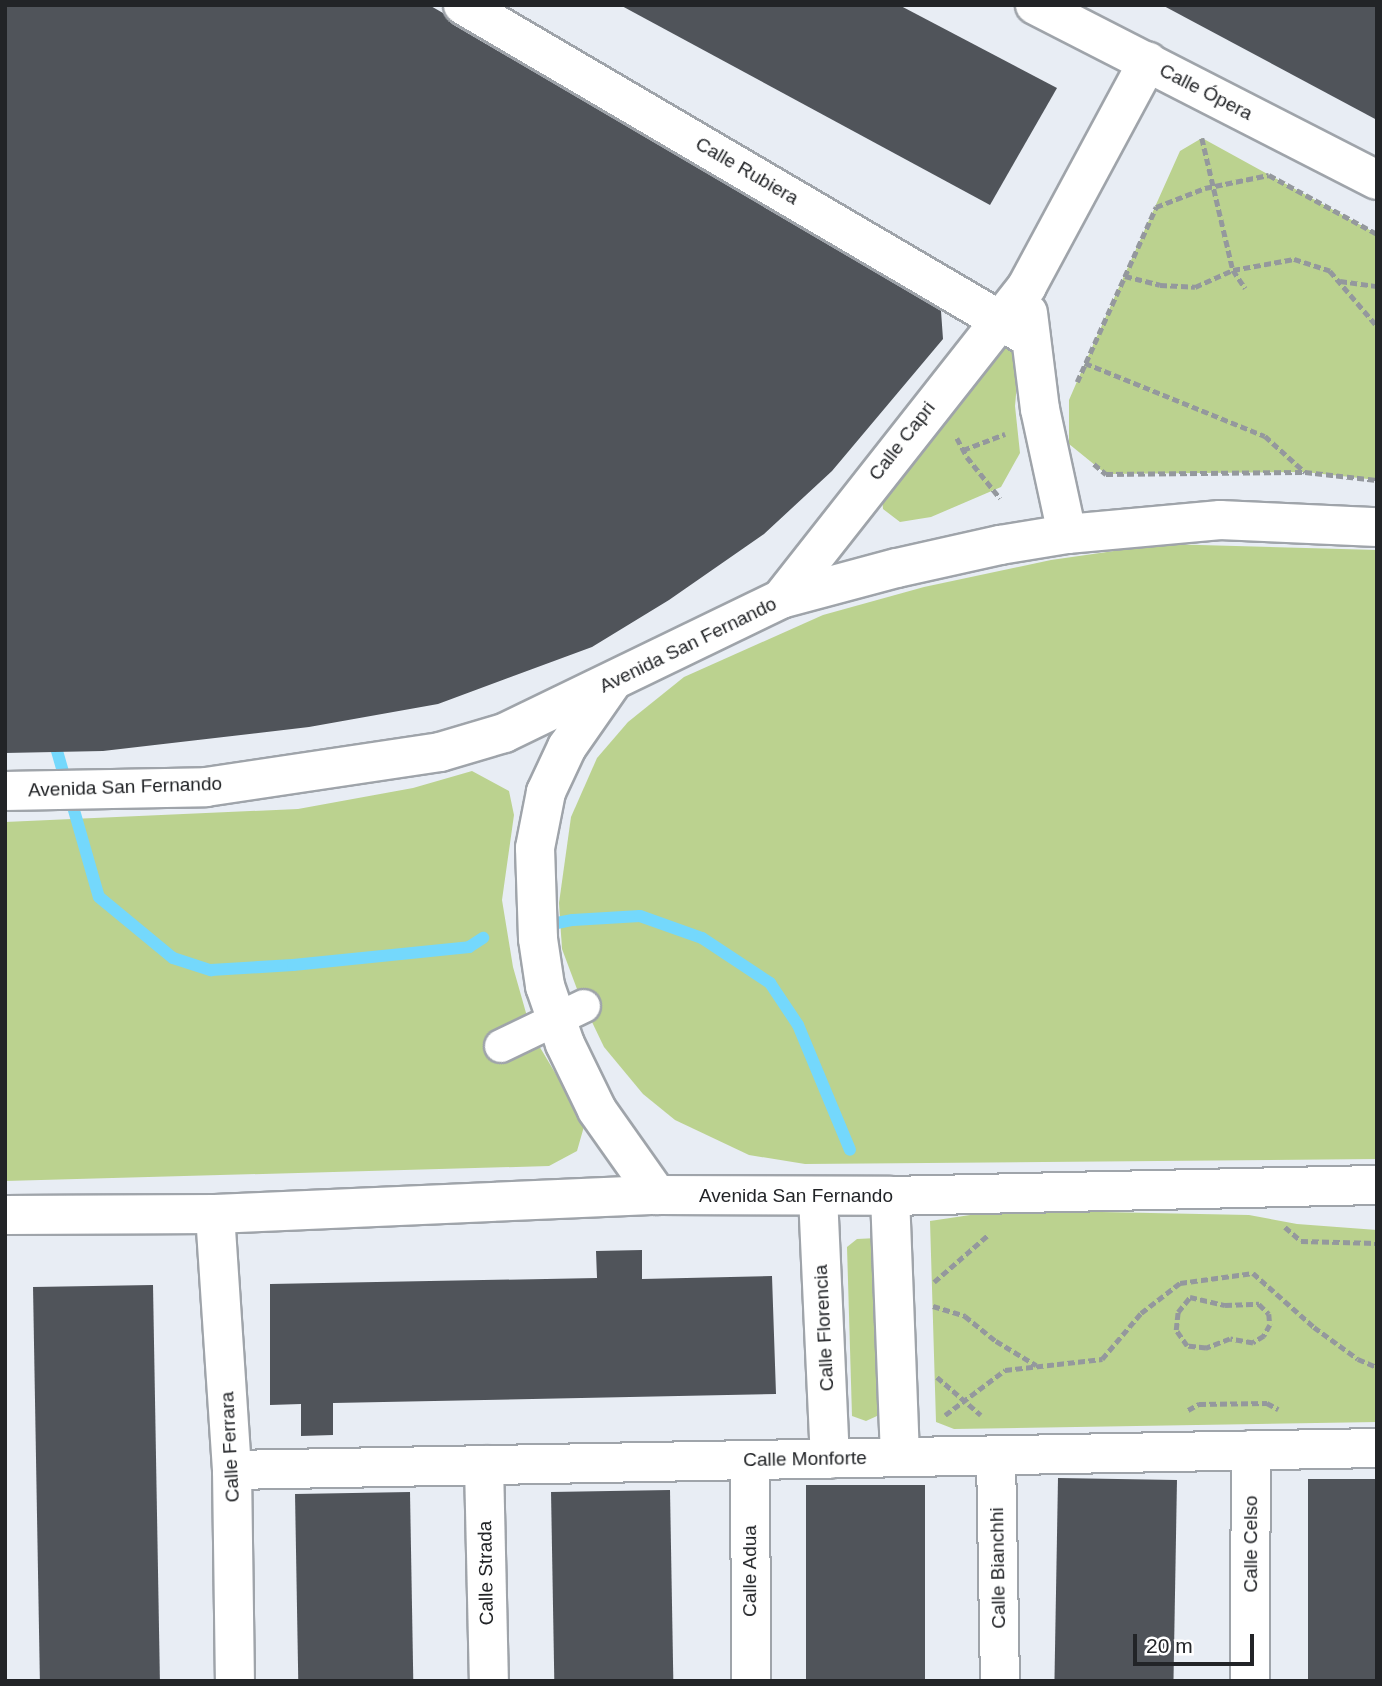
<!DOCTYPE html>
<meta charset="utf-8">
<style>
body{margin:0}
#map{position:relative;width:1382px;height:1686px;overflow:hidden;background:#e8edf4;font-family:Arial,sans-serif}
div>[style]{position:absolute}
.green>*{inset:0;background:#bbd28f}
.stream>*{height:12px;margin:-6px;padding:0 6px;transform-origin:6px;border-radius:6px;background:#74d8fc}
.building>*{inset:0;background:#50545a;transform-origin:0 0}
.path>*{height:4.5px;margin-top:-2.25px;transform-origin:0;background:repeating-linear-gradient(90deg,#94989d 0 7px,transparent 0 10.5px)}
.roads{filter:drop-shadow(2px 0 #9fa4aa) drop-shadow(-2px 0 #9fa4aa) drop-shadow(0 2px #9fa4aa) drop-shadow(0 -2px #9fa4aa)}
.pedestrian>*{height:32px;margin:-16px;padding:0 16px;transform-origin:16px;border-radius:16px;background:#fff}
.minor>*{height:38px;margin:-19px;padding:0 19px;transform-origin:19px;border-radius:19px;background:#fff}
.tertiary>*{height:38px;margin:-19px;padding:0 19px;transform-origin:19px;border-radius:19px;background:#fff}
span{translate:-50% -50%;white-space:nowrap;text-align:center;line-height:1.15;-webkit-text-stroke:7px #fff;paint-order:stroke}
.street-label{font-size:19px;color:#222427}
.frame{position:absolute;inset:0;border:7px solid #222427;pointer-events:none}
.scale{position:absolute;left:1133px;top:1634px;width:121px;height:32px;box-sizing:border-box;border:4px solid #222427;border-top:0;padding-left:9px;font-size:21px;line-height:24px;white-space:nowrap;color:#222427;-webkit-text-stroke:5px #fff;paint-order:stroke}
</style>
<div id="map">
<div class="green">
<i style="clip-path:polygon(1202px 138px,1377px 234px,1377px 480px,1305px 472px,1106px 474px,1069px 444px,1069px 400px,1085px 363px,1180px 151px)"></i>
<i style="clip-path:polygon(995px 339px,1020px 350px,1015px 406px,1020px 453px,1001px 487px,931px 517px,900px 522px,883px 509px,881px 487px)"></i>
<i style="clip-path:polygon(1163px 544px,1377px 550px,1377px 1159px,805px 1164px,749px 1155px,675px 1120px,643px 1094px,604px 1047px,580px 997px,562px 949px,559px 903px,571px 817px,597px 758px,628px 722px,684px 677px,823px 615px,924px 587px,1051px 560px)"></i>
<i style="clip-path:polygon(472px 771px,509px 791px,514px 815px,502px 900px,513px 967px,532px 1034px,585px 1123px,577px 1151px,549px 1166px,5px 1181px,5px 822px,298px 809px,413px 788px)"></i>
<i style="clip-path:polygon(1004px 1210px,1249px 1215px,1297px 1224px,1377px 1230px,1377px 1422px,954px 1429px,936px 1422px,930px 1221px)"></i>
<i style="clip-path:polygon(877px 1238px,885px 1404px,877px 1416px,866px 1421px,852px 1416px,847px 1247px,857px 1239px)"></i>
</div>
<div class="stream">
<i style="left:53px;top:737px;width:166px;rotate:74deg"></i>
<i style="left:99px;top:897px;width:96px;rotate:39.5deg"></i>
<i style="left:173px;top:958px;width:40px;rotate:18deg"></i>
<i style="left:211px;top:970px;width:82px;rotate:-3.5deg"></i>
<i style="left:293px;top:965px;width:177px;rotate:-5.8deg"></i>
<i style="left:469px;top:947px;width:17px;rotate:-33deg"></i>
<i style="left:557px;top:923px;width:16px;rotate:-11deg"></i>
<i style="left:573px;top:920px;width:67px;rotate:-3.4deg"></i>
<i style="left:640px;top:916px;width:66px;rotate:19.5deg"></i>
<i style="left:702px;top:938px;width:82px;rotate:33.5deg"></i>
<i style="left:770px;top:983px;width:50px;rotate:56.3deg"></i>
<i style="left:798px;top:1025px;width:135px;rotate:67.4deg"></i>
</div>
<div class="building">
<i style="clip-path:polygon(5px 5px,429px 5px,443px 13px,452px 24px,941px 311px,943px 339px,832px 471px,764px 534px,669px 600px,592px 647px,438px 704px,309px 727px,103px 751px,5px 753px)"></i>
<i style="clip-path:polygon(620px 5px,899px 5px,1057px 88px,990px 205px)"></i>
<i style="clip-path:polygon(1162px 5px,1377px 5px,1377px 120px)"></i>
<i style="clip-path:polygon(642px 1250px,642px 1279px,772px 1276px,776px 1394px,333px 1403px,333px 1435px,301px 1436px,301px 1404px,270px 1405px,270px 1284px,597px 1278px,596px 1251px)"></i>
<i style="left:153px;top:1285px;width:396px;height:120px;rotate:89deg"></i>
<i style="left:1058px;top:1478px;width:119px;height:203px;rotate:1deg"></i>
<i style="left:1308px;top:1479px;width:69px;height:202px"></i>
<i style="left:806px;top:1485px;width:119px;height:196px"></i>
<i style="left:670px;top:1490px;width:191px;height:119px;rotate:89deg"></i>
<i style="left:410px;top:1492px;width:189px;height:115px;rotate:89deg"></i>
</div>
<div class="path">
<i style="left:1202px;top:138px;width:136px;rotate:76.8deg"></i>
<i style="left:1233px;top:270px;width:22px;rotate:56deg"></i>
<i style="left:1125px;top:276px;width:36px;rotate:14deg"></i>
<i style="left:1160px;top:285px;width:35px;rotate:3deg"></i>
<i style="left:1195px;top:287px;width:42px;rotate:-24.1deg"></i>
<i style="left:1233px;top:270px;width:62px;rotate:-10.2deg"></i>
<i style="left:1294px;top:259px;width:38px;rotate:18deg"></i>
<i style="left:1330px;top:271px;width:72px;rotate:49.5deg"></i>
<i style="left:1340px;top:281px;width:37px;rotate:8deg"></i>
<i style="left:1085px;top:363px;width:194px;rotate:22.1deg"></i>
<i style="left:1265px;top:436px;width:54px;rotate:42deg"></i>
<i style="left:1077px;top:382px;width:192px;rotate:-65.7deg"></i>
<i style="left:1156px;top:207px;width:53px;rotate:-21.2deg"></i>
<i style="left:1205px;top:188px;width:65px;rotate:-11.5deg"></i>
<i style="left:1269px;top:175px;width:123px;rotate:28.6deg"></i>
<i style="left:957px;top:438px;width:21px;rotate:62deg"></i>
<i style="left:967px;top:457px;width:53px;rotate:51.2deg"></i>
<i style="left:963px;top:450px;width:45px;rotate:-20.9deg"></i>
<i style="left:1094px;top:464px;width:16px;rotate:40deg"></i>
<i style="left:1106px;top:474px;width:199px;rotate:-0.6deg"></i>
<i style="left:1305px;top:472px;width:72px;rotate:6.3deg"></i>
<i style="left:1285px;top:1227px;width:21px;rotate:41deg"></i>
<i style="left:1301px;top:1241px;width:76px;rotate:1.5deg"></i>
<i style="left:934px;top:1282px;width:72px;rotate:-41deg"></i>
<i style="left:1190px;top:1297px;width:36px;rotate:13deg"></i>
<i style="left:1225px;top:1305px;width:34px;rotate:-2deg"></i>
<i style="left:1259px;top:1304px;width:14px;rotate:45deg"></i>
<i style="left:1269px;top:1314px;width:11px;rotate:85deg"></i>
<i style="left:1270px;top:1325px;width:13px;rotate:119deg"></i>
<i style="left:1264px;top:1336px;width:13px;rotate:148deg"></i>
<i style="left:1253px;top:1343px;width:23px;rotate:-170deg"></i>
<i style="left:1230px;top:1339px;width:26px;rotate:159deg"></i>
<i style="left:1206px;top:1348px;width:19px;rotate:-174deg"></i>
<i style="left:1187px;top:1346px;width:19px;rotate:-125deg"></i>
<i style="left:1176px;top:1330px;width:18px;rotate:-84deg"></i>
<i style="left:1178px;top:1312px;width:19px;rotate:-51deg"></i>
<i style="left:933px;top:1306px;width:34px;rotate:17deg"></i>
<i style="left:965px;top:1316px;width:40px;rotate:39deg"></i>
<i style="left:996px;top:1341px;width:47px;rotate:31deg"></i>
<i style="left:937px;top:1377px;width:58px;rotate:40.8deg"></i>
<i style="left:1188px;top:1410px;width:13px;rotate:-29deg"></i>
<i style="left:1199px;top:1404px;width:68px;rotate:-0.8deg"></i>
<i style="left:1267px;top:1403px;width:13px;rotate:29deg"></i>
<i style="left:945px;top:1415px;width:75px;rotate:-36.9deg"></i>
<i style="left:1005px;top:1370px;width:98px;rotate:-6.5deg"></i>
<i style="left:1102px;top:1359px;width:60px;rotate:-49.7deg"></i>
<i style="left:1141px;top:1313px;width:49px;rotate:-37.6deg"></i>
<i style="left:1180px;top:1283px;width:74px;rotate:-7.8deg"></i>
<i style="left:1253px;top:1273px;width:81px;rotate:41.5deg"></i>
<i style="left:1314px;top:1327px;width:54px;rotate:36deg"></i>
<i style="left:1358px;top:1359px;width:21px;rotate:23deg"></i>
</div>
<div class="roads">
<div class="pedestrian">
<i style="left:501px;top:1046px;width:92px;rotate:-25.7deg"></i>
</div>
<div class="minor">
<i style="left:463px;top:5px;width:658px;rotate:30.43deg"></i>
<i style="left:1035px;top:5px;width:384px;rotate:27.1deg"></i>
<i style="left:1028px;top:313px;width:97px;rotate:82.9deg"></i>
<i style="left:1040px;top:409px;width:128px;rotate:77.8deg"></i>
<i style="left:781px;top:599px;width:398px;rotate:-51.8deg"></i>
<i style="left:1027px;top:286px;width:255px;rotate:-61.7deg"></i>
<i style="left:818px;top:1196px;width:263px;rotate:87.4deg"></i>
<i style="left:890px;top:1196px;width:260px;rotate:87.8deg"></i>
<i style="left:215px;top:1214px;width:257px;rotate:86.2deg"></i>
<i style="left:232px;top:1470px;width:211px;rotate:89.2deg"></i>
<i style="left:996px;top:1455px;width:226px;rotate:89deg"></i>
<i style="left:750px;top:1460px;width:221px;rotate:89.7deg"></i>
<i style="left:484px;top:1465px;width:216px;rotate:88.7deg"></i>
<i style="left:232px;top:1470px;width:1145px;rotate:-1.1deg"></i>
<i style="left:1250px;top:1681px;width:231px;rotate:-89.8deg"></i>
</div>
<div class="tertiary">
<i style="left:611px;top:684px;width:77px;rotate:124.9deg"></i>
<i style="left:567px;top:747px;width:50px;rotate:115deg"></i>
<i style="left:546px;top:792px;width:57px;rotate:101.1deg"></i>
<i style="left:535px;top:848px;width:91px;rotate:88.1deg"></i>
<i style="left:538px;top:939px;width:48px;rotate:81.5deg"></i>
<i style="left:545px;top:986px;width:61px;rotate:71deg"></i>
<i style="left:565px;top:1044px;width:73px;rotate:64.1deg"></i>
<i style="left:597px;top:1110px;width:104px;rotate:54.8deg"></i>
<i style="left:5px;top:791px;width:201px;rotate:-1.1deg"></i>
<i style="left:206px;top:787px;width:237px;rotate:-8.5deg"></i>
<i style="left:440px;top:752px;width:67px;rotate:-16.5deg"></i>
<i style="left:504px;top:733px;width:308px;rotate:-25.8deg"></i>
<i style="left:781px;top:599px;width:120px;rotate:-15deg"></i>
<i style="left:897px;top:568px;width:106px;rotate:-12.6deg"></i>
<i style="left:1000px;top:545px;width:68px;rotate:-9.3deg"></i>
<i style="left:1067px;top:534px;width:154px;rotate:-5.2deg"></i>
<i style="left:1220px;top:520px;width:157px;rotate:2.6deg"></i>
<i style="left:5px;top:1215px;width:210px;rotate:-0.3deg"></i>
<i style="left:215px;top:1214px;width:442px;rotate:-2.5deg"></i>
<i style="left:657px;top:1195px;width:233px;rotate:0.2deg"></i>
<i style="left:890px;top:1196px;width:487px;rotate:-1.3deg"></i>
</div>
</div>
<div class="street-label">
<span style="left:1206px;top:92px;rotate:27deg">Calle Ópera</span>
<span style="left:747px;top:171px;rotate:30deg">Calle Rubiera</span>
<span style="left:902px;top:441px;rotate:-52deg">Calle Capri</span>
<span style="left:688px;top:645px;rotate:-26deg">Avenida San Fernando</span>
<span style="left:125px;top:787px;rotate:-2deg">Avenida San Fernando</span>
<span style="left:796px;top:1196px">Avenida San Fernando</span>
<span style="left:824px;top:1328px;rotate:-93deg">Calle Florencia</span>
<span style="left:230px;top:1447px;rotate:-93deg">Calle Ferrara</span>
<span style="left:805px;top:1459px;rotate:-1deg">Calle Monforte</span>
<span style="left:1251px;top:1544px;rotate:-90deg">Calle Celso</span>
<span style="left:998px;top:1568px;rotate:-91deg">Calle Bianchhi</span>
<span style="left:750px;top:1571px;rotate:-90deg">Calle Adua</span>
<span style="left:486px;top:1573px;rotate:-91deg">Calle Strada</span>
</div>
<div class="frame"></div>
<div class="scale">20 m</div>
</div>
